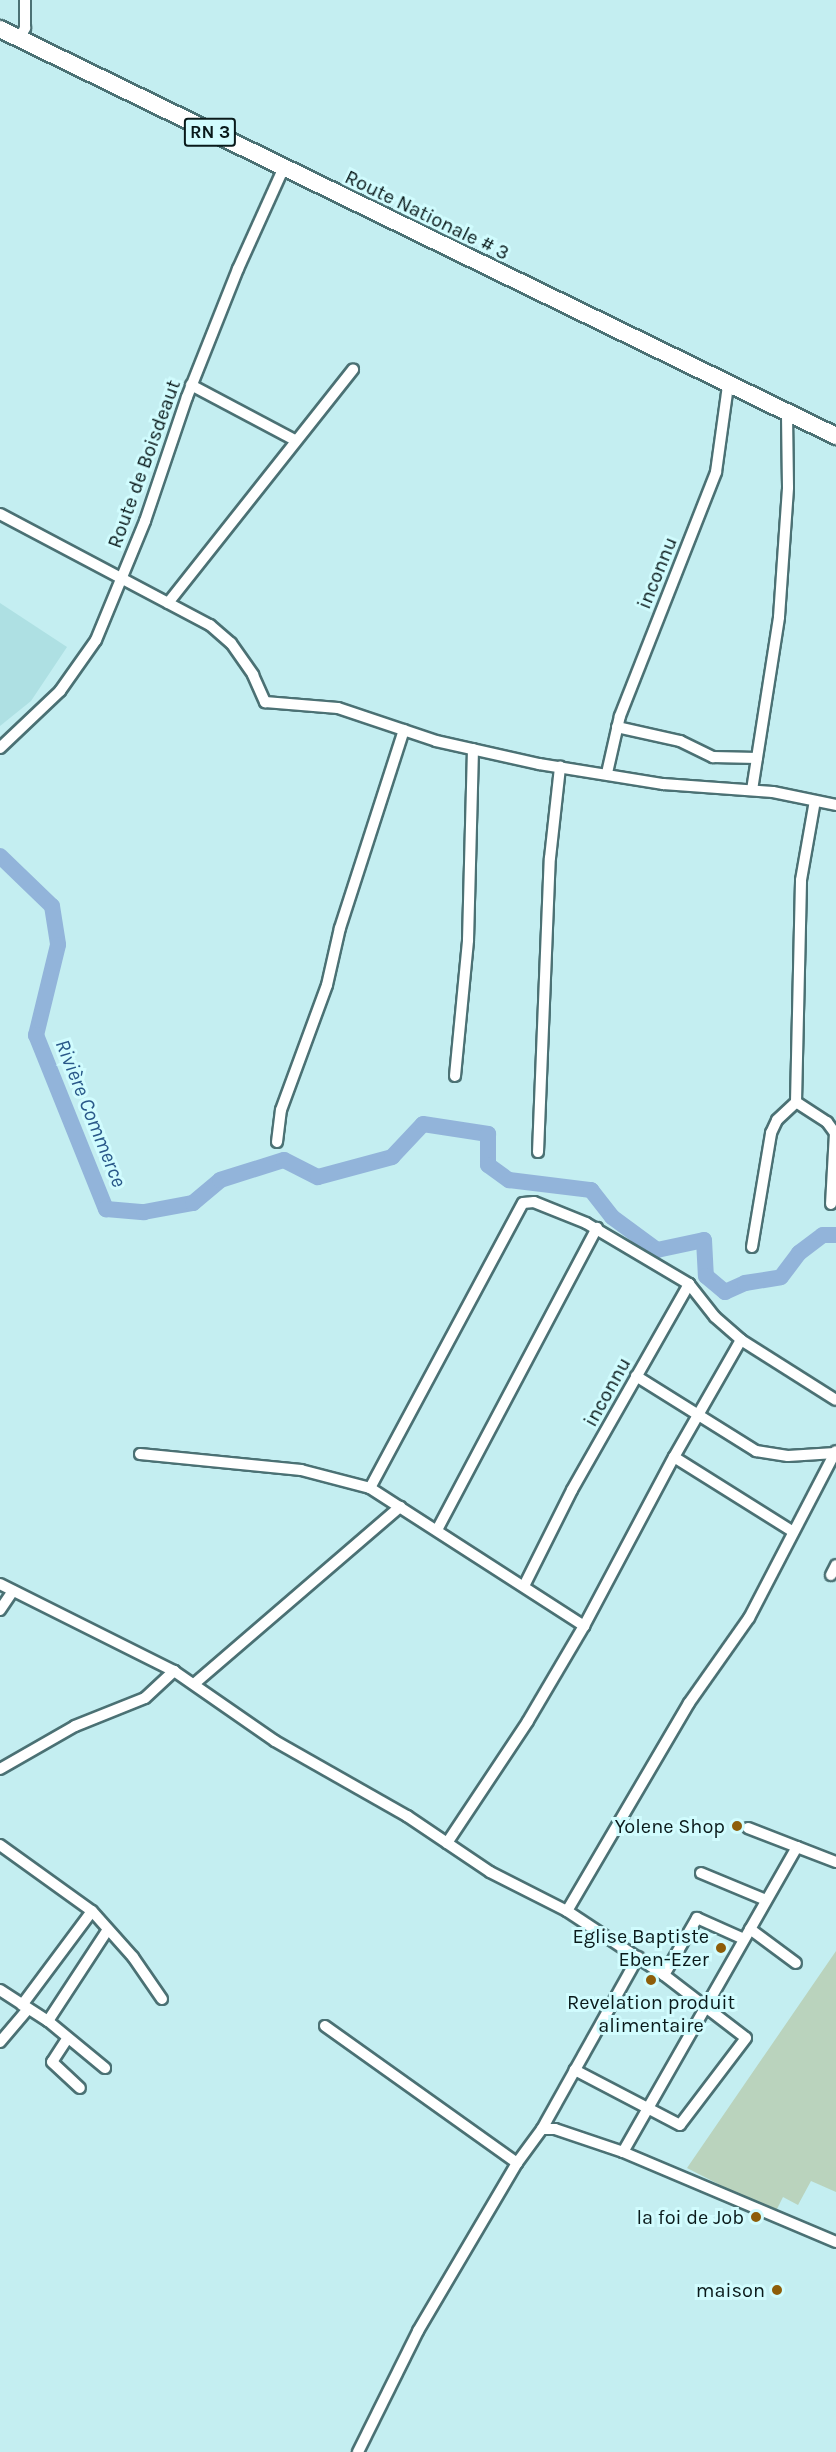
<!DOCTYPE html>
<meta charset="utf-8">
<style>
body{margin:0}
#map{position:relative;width:836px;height:2452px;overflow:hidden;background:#c4eef1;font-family:Karla,sans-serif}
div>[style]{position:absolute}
.built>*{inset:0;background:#aee0e3}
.green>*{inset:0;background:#bad3bd}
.river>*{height:16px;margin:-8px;padding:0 8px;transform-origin:8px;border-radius:8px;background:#92b4da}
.roads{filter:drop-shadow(2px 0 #4b7174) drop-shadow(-2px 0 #4b7174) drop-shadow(0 2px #4b7174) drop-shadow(0 -2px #4b7174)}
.street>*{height:10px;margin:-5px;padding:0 5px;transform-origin:5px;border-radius:5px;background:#fff}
.primary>*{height:16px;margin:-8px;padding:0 8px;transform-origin:8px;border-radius:8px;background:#fff}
.dots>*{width:16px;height:16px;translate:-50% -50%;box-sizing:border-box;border:3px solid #d1fcfe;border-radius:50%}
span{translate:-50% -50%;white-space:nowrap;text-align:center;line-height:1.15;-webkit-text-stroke:6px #d1fcfe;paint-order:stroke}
.shield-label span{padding:2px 4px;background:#d1fcfe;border:2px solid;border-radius:4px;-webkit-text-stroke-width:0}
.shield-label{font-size:18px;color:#0a1a1b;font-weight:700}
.street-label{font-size:20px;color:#0a1a1b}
.poi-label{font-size:20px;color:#0a1a1b}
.right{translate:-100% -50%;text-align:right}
.water-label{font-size:21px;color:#295889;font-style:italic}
</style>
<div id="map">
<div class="built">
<i style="clip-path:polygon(0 603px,67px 647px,31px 701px,0 726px)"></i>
</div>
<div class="green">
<i style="clip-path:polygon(836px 1951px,836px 2192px,811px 2181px,798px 2205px,783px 2197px,775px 2213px,687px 2168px)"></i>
</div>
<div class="river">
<i style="left:0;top:856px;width:72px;rotate:43.9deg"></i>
<i style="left:52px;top:906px;width:39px;rotate:81deg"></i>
<i style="left:58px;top:945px;width:93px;rotate:103.7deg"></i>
<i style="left:36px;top:1035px;width:188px;rotate:68.1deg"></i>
<i style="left:106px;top:1209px;width:38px;rotate:5deg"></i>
<i style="left:144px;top:1212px;width:50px;rotate:-10.4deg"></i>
<i style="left:193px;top:1203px;width:35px;rotate:-40deg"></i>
<i style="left:220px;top:1180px;width:67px;rotate:-17.4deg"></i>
<i style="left:284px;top:1160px;width:38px;rotate:27deg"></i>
<i style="left:318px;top:1177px;width:77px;rotate:-15.1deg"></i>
<i style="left:392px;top:1157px;width:45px;rotate:-46.8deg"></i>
<i style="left:423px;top:1124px;width:66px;rotate:8.7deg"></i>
<i style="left:488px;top:1134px;width:31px;rotate:90deg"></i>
<i style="left:488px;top:1165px;width:26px;rotate:36deg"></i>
<i style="left:509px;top:1180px;width:83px;rotate:7deg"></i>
<i style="left:591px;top:1190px;width:34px;rotate:52deg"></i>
<i style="left:612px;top:1217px;width:56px;rotate:36.3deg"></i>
<i style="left:657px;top:1250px;width:48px;rotate:-12deg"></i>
<i style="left:704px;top:1240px;width:36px;rotate:87deg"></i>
<i style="left:706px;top:1276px;width:25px;rotate:40deg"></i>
<i style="left:725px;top:1292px;width:22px;rotate:-24deg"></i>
<i style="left:745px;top:1283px;width:36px;rotate:-9deg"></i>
<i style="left:781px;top:1277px;width:30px;rotate:-53deg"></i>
<i style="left:799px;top:1253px;width:30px;rotate:-37deg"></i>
<i style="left:823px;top:1235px;width:13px"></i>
</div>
<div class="roads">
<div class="street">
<i style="left:19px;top:39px;width:13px;rotate:-61deg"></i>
<i style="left:25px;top:28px;width:28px;rotate:-90deg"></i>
<i style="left:191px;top:385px;width:118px;rotate:27.9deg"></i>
<i style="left:0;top:514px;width:238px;rotate:27.9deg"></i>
<i style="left:210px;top:625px;width:28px;rotate:41deg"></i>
<i style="left:231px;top:643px;width:39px;rotate:55deg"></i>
<i style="left:253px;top:675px;width:30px;rotate:66deg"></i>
<i style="left:265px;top:702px;width:73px;rotate:4.7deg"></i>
<i style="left:338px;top:708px;width:103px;rotate:18.6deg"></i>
<i style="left:436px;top:741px;width:106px;rotate:12.6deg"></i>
<i style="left:539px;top:764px;width:126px;rotate:9.2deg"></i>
<i style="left:663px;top:784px;width:110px;rotate:4.2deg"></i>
<i style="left:773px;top:792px;width:64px;rotate:11.7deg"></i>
<i style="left:168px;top:603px;width:298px;rotate:-51.6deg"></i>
<i style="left:617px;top:727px;width:65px;rotate:12.5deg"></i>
<i style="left:680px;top:741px;width:37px;rotate:26deg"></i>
<i style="left:713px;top:757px;width:44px;rotate:1.3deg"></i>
<i style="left:0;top:748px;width:83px;rotate:-43.5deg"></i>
<i style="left:60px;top:691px;width:62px;rotate:-54.8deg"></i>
<i style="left:96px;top:640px;width:129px;rotate:-67.6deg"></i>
<i style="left:145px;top:521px;width:131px;rotate:-71.3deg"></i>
<i style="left:187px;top:397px;width:138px;rotate:-68.3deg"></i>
<i style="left:238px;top:269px;width:112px;rotate:-65.7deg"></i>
<i style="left:607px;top:773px;width:58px;rotate:-77.2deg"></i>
<i style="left:620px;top:716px;width:262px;rotate:-68.5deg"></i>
<i style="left:716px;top:472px;width:88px;rotate:-82.1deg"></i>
<i style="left:752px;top:790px;width:175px;rotate:-81.1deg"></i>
<i style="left:779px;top:617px;width:130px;rotate:-86deg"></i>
<i style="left:788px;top:487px;width:74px;rotate:-90.8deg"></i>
<i style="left:455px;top:1076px;width:137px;rotate:-84.5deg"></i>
<i style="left:468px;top:940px;width:191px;rotate:-88.5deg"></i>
<i style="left:796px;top:1102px;width:37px;rotate:33deg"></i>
<i style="left:827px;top:1122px;width:14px;rotate:54deg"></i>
<i style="left:835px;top:1133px;width:71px;rotate:93.2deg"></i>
<i style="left:277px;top:1142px;width:32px;rotate:-83deg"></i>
<i style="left:281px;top:1110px;width:133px;rotate:-69.8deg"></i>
<i style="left:327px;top:985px;width:58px;rotate:-77.2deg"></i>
<i style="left:340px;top:928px;width:208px;rotate:-72.1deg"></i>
<i style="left:538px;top:1152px;width:294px;rotate:-87.7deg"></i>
<i style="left:550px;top:858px;width:92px;rotate:-83.7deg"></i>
<i style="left:752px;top:1247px;width:116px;rotate:-80.5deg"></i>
<i style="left:771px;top:1133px;width:14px;rotate:-65deg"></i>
<i style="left:777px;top:1120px;width:26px;rotate:-43deg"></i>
<i style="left:796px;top:1102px;width:222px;rotate:-88.7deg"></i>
<i style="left:801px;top:880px;width:80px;rotate:-80deg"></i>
<i style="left:636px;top:1376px;width:142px;rotate:32deg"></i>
<i style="left:756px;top:1451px;width:32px;rotate:9deg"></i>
<i style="left:788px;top:1456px;width:47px;rotate:-3.7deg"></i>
<i style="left:140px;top:1454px;width:162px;rotate:5.7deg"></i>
<i style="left:301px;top:1470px;width:71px;rotate:14.6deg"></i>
<i style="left:370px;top:1488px;width:255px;rotate:32.8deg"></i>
<i style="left:584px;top:1626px;width:191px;rotate:-62deg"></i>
<i style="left:674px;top:1457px;width:139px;rotate:32.1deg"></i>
<i style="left:674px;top:1457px;width:135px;rotate:-60.2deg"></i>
<i style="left:370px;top:1488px;width:323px;rotate:-61.8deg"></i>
<i style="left:523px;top:1203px;width:11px;rotate:-5deg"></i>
<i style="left:534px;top:1202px;width:56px;rotate:22deg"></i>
<i style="left:586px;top:1223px;width:120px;rotate:30.6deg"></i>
<i style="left:437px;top:1530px;width:342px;rotate:-62.1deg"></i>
<i style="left:831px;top:1575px;width:11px;rotate:-63deg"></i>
<i style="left:0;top:1584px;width:195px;rotate:26.6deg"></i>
<i style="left:174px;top:1671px;width:123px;rotate:34.7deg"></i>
<i style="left:275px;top:1741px;width:152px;rotate:29.6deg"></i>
<i style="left:407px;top:1816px;width:100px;rotate:34deg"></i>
<i style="left:490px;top:1872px;width:86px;rotate:26.9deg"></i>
<i style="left:567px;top:1911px;width:116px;rotate:33.4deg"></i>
<i style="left:664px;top:1975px;width:103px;rotate:37.5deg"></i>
<i style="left:746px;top:2038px;width:109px;rotate:127.2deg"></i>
<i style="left:680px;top:2125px;width:119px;rotate:-152.4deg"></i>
<i style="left:524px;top:1586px;width:107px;rotate:-63.4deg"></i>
<i style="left:572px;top:1490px;width:237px;rotate:-60.4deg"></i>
<i style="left:689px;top:1284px;width:42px;rotate:51.8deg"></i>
<i style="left:715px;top:1317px;width:35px;rotate:41deg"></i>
<i style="left:741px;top:1340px;width:112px;rotate:32.3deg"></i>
<i style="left:0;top:1610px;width:23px;rotate:-56deg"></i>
<i style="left:194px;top:1684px;width:272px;rotate:-40.7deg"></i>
<i style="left:0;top:1769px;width:86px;rotate:-29.8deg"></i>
<i style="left:75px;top:1726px;width:75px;rotate:-21.8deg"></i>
<i style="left:145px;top:1698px;width:40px;rotate:-43deg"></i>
<i style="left:748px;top:1828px;width:53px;rotate:21.2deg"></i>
<i style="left:447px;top:1843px;width:146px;rotate:-56.4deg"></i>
<i style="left:528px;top:1721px;width:110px;rotate:-59.5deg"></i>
<i style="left:0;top:1845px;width:113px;rotate:35.7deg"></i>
<i style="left:92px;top:1911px;width:62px;rotate:48.3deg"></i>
<i style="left:133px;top:1957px;width:51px;rotate:55.4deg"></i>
<i style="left:701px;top:1873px;width:70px;rotate:22.6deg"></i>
<i style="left:567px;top:1911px;width:241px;rotate:-59.6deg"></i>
<i style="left:689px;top:1703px;width:104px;rotate:-54.8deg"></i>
<i style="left:749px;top:1618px;width:188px;rotate:-62.5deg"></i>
<i style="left:750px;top:1929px;width:57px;rotate:36.5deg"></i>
<i style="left:664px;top:1975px;width:66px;rotate:-59.9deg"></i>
<i style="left:697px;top:1918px;width:51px;rotate:24.1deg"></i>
<i style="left:0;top:1990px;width:57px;rotate:32.9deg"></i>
<i style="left:48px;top:2021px;width:74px;rotate:39.5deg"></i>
<i style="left:22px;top:2005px;width:117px;rotate:-53.3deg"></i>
<i style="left:48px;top:2021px;width:108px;rotate:-56.8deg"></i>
<i style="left:325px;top:2026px;width:236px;rotate:35.5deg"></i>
<i style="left:67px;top:2039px;width:27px;rotate:123deg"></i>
<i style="left:52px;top:2062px;width:38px;rotate:43deg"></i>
<i style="left:0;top:2042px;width:43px;rotate:-49.7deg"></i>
<i style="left:542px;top:2129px;width:13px"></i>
<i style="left:555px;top:2129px;width:72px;rotate:18.7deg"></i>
<i style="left:623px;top:2152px;width:231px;rotate:22.9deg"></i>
<i style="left:623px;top:2152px;width:351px;rotate:-60.3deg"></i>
<i style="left:797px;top:1847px;width:42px;rotate:21deg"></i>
<i style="left:358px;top:2452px;width:135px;rotate:-63.6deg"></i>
<i style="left:418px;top:2331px;width:195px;rotate:-59.5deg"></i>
<i style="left:517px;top:2163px;width:42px;rotate:-53.7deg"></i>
<i style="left:542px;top:2129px;width:197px;rotate:-60.8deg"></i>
</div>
<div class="primary">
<i style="left:0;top:29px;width:930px;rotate:25.96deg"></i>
</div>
</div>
<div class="dots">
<i style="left:737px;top:1826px;background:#8e5d09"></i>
<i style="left:721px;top:1948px;background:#8e5d09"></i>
<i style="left:651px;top:1980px;background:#8e5d09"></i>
<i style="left:756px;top:2217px;background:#8e5d09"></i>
<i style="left:777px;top:2290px;background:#8e5d09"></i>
</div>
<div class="shield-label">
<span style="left:210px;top:132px">RN 3</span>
</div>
<div class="street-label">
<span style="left:427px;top:215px;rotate:26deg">Route Nationale # 3</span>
<span style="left:144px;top:464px;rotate:-70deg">Route de Boisdeaut</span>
<span style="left:657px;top:573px;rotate:-68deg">inconnu</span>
<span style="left:607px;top:1392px;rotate:-61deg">inconnu</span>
</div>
<div class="poi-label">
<span class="right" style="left:725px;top:1826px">Yolene Shop</span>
<span class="right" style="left:709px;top:1948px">Eglise Baptiste<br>Eben-Ezer</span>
<span style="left:651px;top:2014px">Revelation produit<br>alimentaire</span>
<span class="right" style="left:744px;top:2217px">la foi de Job</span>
<span class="right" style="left:765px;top:2290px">maison</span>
</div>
<div class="water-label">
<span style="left:91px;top:1113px;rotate:68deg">Rivière Commerce</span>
</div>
</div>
